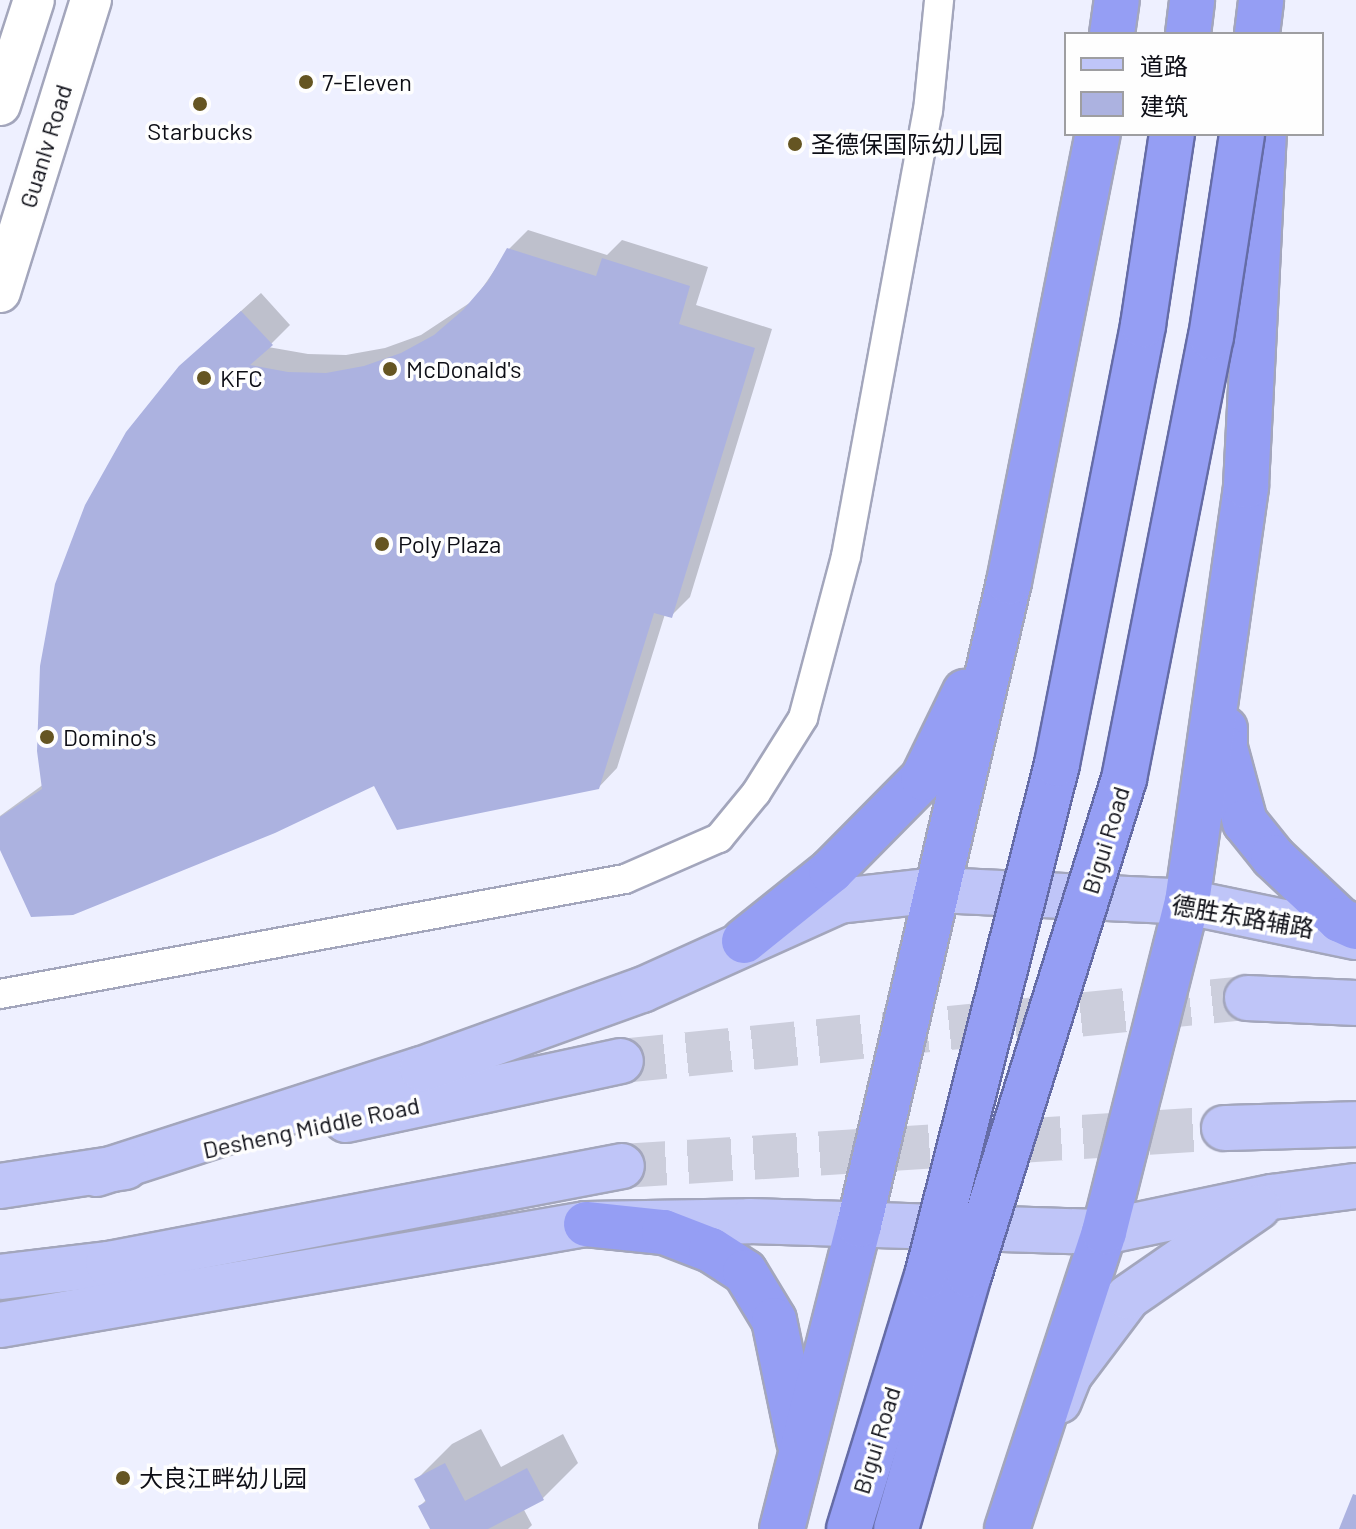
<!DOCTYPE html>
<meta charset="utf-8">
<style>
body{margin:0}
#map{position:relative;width:1356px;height:1529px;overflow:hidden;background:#eef0ff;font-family:Barlow,"Noto Sans SC",sans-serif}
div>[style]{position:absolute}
.shadow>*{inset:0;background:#0003}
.building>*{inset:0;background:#acb2e0}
.primary-tunnel>*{height:44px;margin-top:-22px;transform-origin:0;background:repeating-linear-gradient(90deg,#cccedc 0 44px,transparent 0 66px)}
.roads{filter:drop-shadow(2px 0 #a3a6bc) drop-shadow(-2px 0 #a3a6bc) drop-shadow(0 2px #a3a6bc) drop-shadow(0 -2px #a3a6bc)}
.street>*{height:28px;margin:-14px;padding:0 14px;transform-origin:14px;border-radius:14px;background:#fff}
.secondary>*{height:40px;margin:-20px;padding:0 20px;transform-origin:20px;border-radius:20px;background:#fff}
.primary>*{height:44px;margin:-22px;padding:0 22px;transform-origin:22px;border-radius:22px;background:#bfc5f8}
.highway>*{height:44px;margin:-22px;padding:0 22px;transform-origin:22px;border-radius:22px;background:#959ef4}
.bridges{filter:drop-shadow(2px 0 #656ca6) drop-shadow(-2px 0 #656ca6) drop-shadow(0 2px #656ca6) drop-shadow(0 -2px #656ca6)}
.highway-bridge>*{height:44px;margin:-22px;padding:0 22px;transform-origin:22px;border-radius:22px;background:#959ef4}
.dots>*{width:22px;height:22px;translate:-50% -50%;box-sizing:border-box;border:4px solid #fefefe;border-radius:50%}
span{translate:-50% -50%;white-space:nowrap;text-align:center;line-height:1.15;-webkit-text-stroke:7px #fefefe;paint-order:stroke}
.poi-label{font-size:24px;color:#0d0e16}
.left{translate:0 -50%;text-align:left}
.street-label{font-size:24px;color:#0d0e16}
.legend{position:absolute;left:1064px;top:32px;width:260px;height:104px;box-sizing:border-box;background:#fefefe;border:2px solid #9e9ea1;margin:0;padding:10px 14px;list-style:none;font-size:24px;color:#0d0e16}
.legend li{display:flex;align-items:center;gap:16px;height:40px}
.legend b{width:40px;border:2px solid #9e9ea1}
</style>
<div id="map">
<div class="shadow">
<i style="clip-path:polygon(528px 230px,607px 255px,622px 240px,708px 267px,696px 305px,772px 329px,690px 597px,671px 616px,665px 614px,617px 768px,598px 788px,375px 784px,0 845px,0 816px,44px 784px,200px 348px,261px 293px,290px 325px,268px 347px,308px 354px,346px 355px,385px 348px,421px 335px,474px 300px,509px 249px)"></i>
<i style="clip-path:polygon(481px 1429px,501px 1467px,563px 1434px,578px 1463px,543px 1498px,523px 1508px,532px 1525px,528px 1529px,432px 1529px,420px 1506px,427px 1499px,416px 1480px,452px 1444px)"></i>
</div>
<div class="building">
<i style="clip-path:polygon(507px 248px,596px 276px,602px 258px,690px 286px,679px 324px,755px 348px,672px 618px,654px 613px,599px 789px,397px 830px,374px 786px,275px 833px,73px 915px,31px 917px,0 850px,0 817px,42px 789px,37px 751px,40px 666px,55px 584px,85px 505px,126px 432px,179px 366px,241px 311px,273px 345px,250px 365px,288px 372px,326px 373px,364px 366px,401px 353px,434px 335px,463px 310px,488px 281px)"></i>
<i style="clip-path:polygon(445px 1463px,465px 1501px,527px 1468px,544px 1500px,488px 1529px,430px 1529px,418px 1506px,426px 1502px,414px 1479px)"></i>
<i style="clip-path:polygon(1353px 1494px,1356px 1495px,1356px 1529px,1339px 1529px)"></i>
</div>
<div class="primary-tunnel">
<i style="left:621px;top:1061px;width:629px;rotate:-5.75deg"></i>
<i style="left:622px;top:1166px;width:603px;rotate:-3.61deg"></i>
</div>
<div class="roads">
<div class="street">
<i style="left:0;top:994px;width:635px;rotate:-10.43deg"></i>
<i style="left:625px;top:879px;width:103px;rotate:-23.6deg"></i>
<i style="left:719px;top:838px;width:58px;rotate:-50.6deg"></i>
<i style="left:756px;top:793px;width:89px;rotate:-57.9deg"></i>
<i style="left:803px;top:718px;width:168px;rotate:-75.1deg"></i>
<i style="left:846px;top:556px;width:452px;rotate:-79.6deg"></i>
<i style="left:928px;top:111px;width:112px;rotate:-84.3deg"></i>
</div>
<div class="secondary">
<i style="left:0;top:105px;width:110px;rotate:-72.1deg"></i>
<i style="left:0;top:292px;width:306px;rotate:-72.7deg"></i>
</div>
<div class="primary">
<i style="left:1247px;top:998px;width:109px;rotate:2.6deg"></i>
<i style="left:346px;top:1120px;width:281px;rotate:-12.1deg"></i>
<i style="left:1224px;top:1128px;width:132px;rotate:-1.7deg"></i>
<i style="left:96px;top:1174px;width:342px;rotate:-17.9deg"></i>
<i style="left:422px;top:1069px;width:234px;rotate:-19.8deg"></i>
<i style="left:642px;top:990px;width:216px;rotate:-24.3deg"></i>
<i style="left:839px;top:901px;width:99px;rotate:-6.4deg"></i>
<i style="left:937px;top:890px;width:250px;rotate:2.7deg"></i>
<i style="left:1187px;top:902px;width:173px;rotate:11.7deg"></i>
<i style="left:0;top:1186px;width:127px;rotate:-8.6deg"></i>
<i style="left:0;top:1277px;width:109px;rotate:-6.9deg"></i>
<i style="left:108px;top:1264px;width:523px;rotate:-10.79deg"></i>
<i style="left:0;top:1325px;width:595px;rotate:-9.78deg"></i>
<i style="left:586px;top:1224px;width:164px;rotate:-1deg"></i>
<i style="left:750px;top:1221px;width:354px;rotate:1.8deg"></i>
<i style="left:1104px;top:1232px;width:172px;rotate:-11.8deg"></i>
<i style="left:1272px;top:1197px;width:85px;rotate:-7.5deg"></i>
<i style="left:1059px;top:1401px;width:29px;rotate:-68deg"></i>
<i style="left:1070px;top:1374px;width:96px;rotate:-53deg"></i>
<i style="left:1128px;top:1297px;width:158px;rotate:-34.7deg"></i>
</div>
<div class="highway">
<i style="left:1112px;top:34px;width:34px;rotate:-82deg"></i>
<i style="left:1188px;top:34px;width:34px;rotate:-83deg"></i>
<i style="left:1257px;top:34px;width:34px;rotate:-83deg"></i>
<i style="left:1225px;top:729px;width:19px;rotate:90deg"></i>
<i style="left:1225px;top:748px;width:77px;rotate:74.9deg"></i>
<i style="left:1245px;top:822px;width:45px;rotate:51.3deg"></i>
<i style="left:1273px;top:857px;width:92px;rotate:43.2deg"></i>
<i style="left:1340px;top:920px;width:17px;rotate:24deg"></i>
<i style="left:744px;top:941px;width:112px;rotate:-38.8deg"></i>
<i style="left:831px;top:871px;width:131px;rotate:-45.3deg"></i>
<i style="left:923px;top:778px;width:96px;rotate:-64deg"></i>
<i style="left:586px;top:1224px;width:78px;rotate:5.9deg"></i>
<i style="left:664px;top:1232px;width:50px;rotate:21deg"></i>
<i style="left:711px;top:1250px;width:40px;rotate:32.9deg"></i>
<i style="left:745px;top:1272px;width:56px;rotate:58.9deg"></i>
<i style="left:774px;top:1320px;width:124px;rotate:78.3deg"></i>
<i style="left:782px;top:1529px;width:314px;rotate:-75.8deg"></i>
<i style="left:859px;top:1225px;width:660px;rotate:-76.87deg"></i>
<i style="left:1009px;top:582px;width:457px;rotate:-78.8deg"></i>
<i style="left:1007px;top:1529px;width:312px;rotate:-71.9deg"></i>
<i style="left:1104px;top:1232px;width:340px;rotate:-75.9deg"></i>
<i style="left:1187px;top:902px;width:420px;rotate:-81.9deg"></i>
<i style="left:1246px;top:486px;width:352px;rotate:-87.1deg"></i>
</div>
</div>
<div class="bridges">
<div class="highway-bridge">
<i style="left:849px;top:1529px;width:265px;rotate:-72.9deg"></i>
<i style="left:927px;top:1276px;width:528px;rotate:-75.75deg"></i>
<i style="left:1057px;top:764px;width:447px;rotate:-78.9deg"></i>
<i style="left:1143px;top:325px;width:193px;rotate:-81.4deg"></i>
<i style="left:896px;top:1529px;width:264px;rotate:-74deg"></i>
<i style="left:969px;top:1275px;width:520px;rotate:-72.65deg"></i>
<i style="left:1124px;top:779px;width:450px;rotate:-78.9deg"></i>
<i style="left:1211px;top:337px;width:205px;rotate:-81.3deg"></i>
</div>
</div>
<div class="dots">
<i style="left:306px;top:82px;background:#655522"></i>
<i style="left:200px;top:104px;background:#655522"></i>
<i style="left:795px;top:144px;background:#655522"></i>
<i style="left:390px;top:369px;background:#655522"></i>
<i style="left:204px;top:378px;background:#655522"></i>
<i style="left:382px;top:544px;background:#655522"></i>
<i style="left:47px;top:737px;background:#655522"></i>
<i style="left:123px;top:1478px;background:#655522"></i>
</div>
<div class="poi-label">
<span class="left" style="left:322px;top:82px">7-Eleven</span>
<span style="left:200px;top:131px">Starbucks</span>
<span class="left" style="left:811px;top:144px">圣德保国际幼儿园</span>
<span class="left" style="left:406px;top:369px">McDonald's</span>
<span class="left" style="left:220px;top:378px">KFC</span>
<span class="left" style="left:398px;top:544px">Poly Plaza</span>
<span class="left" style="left:63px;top:737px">Domino's</span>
<span class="left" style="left:139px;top:1478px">大良江畔幼儿园</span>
</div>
<div class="street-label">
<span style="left:45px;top:146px;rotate:-73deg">Guanlv Road</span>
<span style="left:1105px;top:840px;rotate:-73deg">Bigui Road</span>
<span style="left:1243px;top:916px;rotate:10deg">德胜东路辅路</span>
<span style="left:311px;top:1127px;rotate:-12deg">Desheng Middle Road</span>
<span style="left:876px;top:1440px;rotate:-73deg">Bigui Road</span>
</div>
<ul class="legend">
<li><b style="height:10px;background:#bfc5f8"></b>道路</li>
<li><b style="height:22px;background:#acb2e0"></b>建筑</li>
</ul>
</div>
